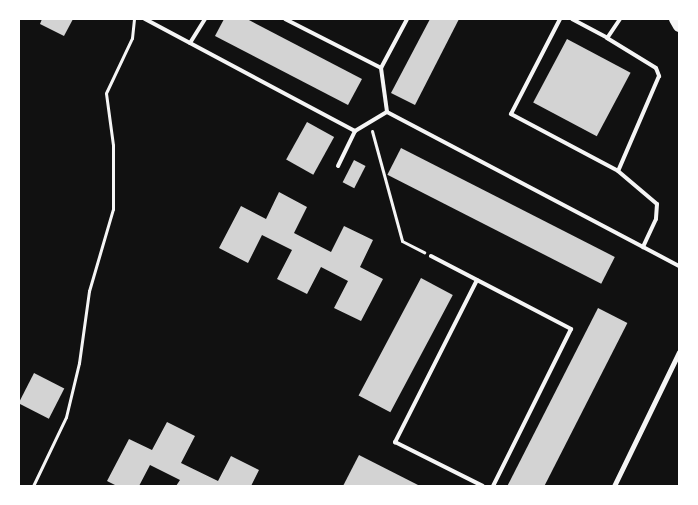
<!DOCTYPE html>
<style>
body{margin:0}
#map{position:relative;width:698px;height:505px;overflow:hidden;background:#111;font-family:"IBM Plex Sans",sans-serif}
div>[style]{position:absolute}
.building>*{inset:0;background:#d3d3d3;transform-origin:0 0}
.path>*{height:3px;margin:-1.5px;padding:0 1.5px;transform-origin:1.5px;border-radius:1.5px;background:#f5f5f5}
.service>*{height:4px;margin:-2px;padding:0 2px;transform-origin:2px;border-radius:2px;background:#f5f5f5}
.minor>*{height:5px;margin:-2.5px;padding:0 2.5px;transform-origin:2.5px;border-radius:2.5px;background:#f5f5f5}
.primary>*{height:12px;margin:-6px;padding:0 6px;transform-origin:6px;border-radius:6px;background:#f5f5f5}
span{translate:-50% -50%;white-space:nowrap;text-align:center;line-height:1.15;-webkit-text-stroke:4px #fff;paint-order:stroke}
.frame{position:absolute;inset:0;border:20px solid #fff;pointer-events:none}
</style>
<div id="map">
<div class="building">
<i style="clip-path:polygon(42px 19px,73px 19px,64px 36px,40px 24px)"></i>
<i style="clip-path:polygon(224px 19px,247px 19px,362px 79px,348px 105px,215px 36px)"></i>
<i style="clip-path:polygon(430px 19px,459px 19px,415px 105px,391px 93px)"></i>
<i style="left:567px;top:39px;width:72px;height:72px;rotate:28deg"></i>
<i style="left:307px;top:122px;width:31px;height:43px;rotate:29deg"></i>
<i style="left:401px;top:148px;width:240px;height:30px;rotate:27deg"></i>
<i style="left:354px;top:160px;width:13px;height:25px;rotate:27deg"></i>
<i style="clip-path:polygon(279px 192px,307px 207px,294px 233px,331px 252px,344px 226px,373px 240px,360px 267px,383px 279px,361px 321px,334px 308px,348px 281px,321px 267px,307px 294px,277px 279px,292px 250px,262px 235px,248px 263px,219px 248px,241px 206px,266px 219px)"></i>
<i style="left:421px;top:278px;width:36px;height:133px;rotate:28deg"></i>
<i style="left:598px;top:308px;width:33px;height:200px;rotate:27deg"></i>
<i style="left:34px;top:373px;width:34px;height:34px;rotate:27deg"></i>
<i style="clip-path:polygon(167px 422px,195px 436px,181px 463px,218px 481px,231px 456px,259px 470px,251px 486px,176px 486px,180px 480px,150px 465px,139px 486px,117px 486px,107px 481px,129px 439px,152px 450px)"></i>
<i style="clip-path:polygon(359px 455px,420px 486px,343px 486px)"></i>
</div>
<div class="path">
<i style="left:372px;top:131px;width:114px;rotate:74.7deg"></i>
<i style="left:402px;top:241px;width:25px;rotate:27deg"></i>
<i style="left:33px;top:486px;width:76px;rotate:-64.4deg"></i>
<i style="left:66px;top:417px;width:56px;rotate:-76.5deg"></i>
<i style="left:79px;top:363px;width:73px;rotate:-82.1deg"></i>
<i style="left:89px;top:291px;width:85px;rotate:-73.7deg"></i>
<i style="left:113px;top:209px;width:64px;rotate:-90deg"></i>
<i style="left:113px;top:145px;width:52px;rotate:-97.7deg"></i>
<i style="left:106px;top:93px;width:61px;rotate:-64.7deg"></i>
<i style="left:132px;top:38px;width:19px;rotate:-84deg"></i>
</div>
<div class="service">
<i style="left:145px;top:19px;width:238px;rotate:28.1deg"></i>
<i style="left:355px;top:131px;width:37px;rotate:-31deg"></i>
<i style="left:285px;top:19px;width:108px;rotate:27deg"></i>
<i style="left:381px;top:68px;width:44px;rotate:82.2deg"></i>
<i style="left:387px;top:112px;width:330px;rotate:27.8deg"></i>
<i style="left:560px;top:19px;width:107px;rotate:117.3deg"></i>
<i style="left:511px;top:114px;width:121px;rotate:28deg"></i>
<i style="left:572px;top:19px;width:40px;rotate:28deg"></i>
<i style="left:620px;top:19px;width:23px;rotate:124deg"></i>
<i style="left:607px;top:38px;width:57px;rotate:31.5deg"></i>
<i style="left:656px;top:68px;width:9px;rotate:69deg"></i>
<i style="left:659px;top:76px;width:103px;rotate:113.3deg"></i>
<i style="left:618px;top:171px;width:51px;rotate:40.2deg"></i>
<i style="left:657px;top:204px;width:15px;rotate:94deg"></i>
<i style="left:656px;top:219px;width:31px;rotate:115deg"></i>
<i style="left:190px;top:43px;width:28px;rotate:-58deg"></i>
<i style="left:381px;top:68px;width:55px;rotate:-62deg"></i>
<i style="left:338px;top:166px;width:39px;rotate:-64deg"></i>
<i style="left:431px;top:256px;width:158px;rotate:27.5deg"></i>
<i style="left:571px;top:329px;width:175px;rotate:116.4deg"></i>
<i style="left:477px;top:280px;width:182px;rotate:116.8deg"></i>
<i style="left:395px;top:442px;width:98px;rotate:26.6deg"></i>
</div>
<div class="minor">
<i style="left:614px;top:486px;width:149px;rotate:-64.1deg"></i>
</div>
<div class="primary">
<i style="left:675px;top:19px;width:8px;rotate:60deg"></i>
</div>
<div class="frame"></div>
</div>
